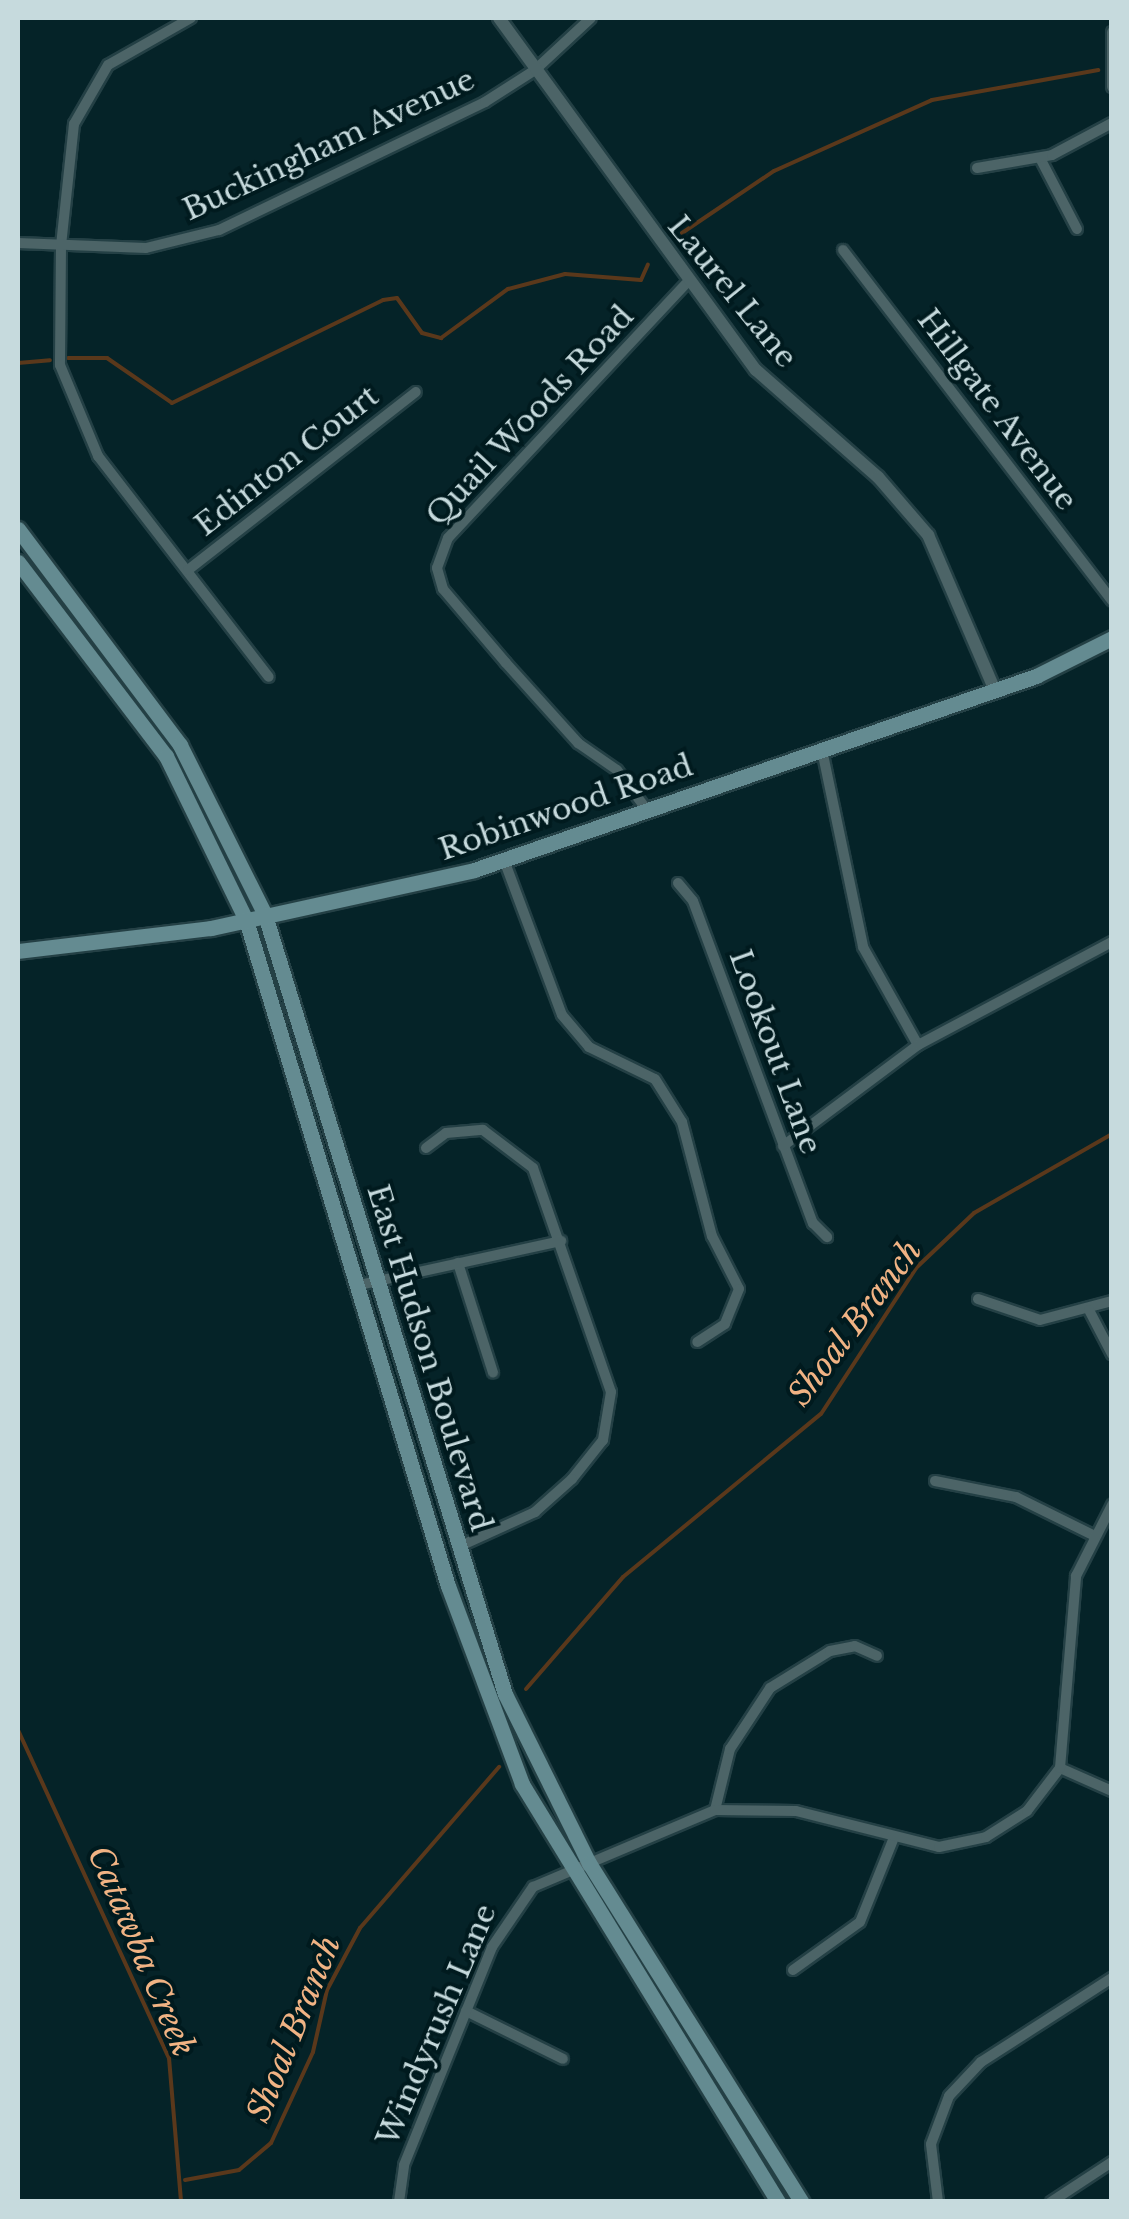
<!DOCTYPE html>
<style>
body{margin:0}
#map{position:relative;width:1129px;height:2219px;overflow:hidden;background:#052328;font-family:"Libre Baskerville",serif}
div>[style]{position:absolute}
.stream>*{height:4px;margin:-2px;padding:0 2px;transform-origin:2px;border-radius:2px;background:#5a381b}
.roads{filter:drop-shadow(2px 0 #244045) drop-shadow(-2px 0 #244045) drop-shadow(0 2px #244045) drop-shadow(0 -2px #244045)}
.minor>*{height:10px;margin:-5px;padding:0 5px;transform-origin:5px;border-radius:5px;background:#4c6467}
.tertiary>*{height:12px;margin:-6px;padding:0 6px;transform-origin:6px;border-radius:6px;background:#4c6467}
.secondary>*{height:15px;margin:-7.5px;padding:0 7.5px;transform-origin:7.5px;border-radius:7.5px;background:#648b91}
span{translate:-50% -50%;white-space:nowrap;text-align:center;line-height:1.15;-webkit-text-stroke:8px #001a1e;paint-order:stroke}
.street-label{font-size:30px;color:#c6dadd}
.water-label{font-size:32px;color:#f0b384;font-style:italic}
.frame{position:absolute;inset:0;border:20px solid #c6dadd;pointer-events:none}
</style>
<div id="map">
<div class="stream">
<i style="left:682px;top:233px;width:111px;rotate:-34deg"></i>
<i style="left:774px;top:171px;width:173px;rotate:-24.2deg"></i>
<i style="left:932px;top:100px;width:169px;rotate:-10.2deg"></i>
<i style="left:68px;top:358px;width:39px"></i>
<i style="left:107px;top:358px;width:79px;rotate:34.7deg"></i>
<i style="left:172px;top:403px;width:235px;rotate:-26deg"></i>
<i style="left:383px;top:300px;width:14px;rotate:-8deg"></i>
<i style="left:397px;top:298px;width:43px;rotate:54.5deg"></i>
<i style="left:422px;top:333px;width:20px;rotate:15deg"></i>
<i style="left:441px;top:338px;width:83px;rotate:-36.2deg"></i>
<i style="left:508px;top:289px;width:59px;rotate:-14.7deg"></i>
<i style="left:565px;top:274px;width:76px;rotate:4.5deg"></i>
<i style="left:641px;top:280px;width:17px;rotate:-66deg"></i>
<i style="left:18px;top:363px;width:32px;rotate:-5deg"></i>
<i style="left:526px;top:1689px;width:148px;rotate:-49.1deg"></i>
<i style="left:623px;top:1577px;width:256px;rotate:-39.5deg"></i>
<i style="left:821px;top:1414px;width:174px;rotate:-56.9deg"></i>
<i style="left:916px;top:1268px;width:80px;rotate:-43.5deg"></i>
<i style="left:974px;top:1213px;width:159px;rotate:-29.8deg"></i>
<i style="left:18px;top:1730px;width:361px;rotate:65.3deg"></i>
<i style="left:169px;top:2058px;width:144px;rotate:85.2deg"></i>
<i style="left:185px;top:2180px;width:55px;rotate:-10.5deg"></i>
<i style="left:239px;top:2170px;width:42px;rotate:-40.2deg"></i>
<i style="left:271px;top:2143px;width:100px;rotate:-65.2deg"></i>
<i style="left:313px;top:2052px;width:64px;rotate:-77.3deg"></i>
<i style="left:327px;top:1990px;width:70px;rotate:-62deg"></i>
<i style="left:360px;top:1928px;width:213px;rotate:-49.2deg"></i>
</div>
<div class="roads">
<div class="minor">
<i style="left:191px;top:18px;width:95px;rotate:150.5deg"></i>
<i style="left:108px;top:65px;width:68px;rotate:120deg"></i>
<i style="left:74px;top:124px;width:123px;rotate:96.1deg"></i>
<i style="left:61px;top:246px;width:119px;rotate:90.5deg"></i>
<i style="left:60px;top:365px;width:99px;rotate:67.3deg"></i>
<i style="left:98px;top:456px;width:279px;rotate:52.3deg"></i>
<i style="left:1112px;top:32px;width:55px;rotate:90deg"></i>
<i style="left:1040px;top:158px;width:80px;rotate:62.5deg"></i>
<i style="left:977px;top:168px;width:76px;rotate:-9.8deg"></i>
<i style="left:1052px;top:155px;width:68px;rotate:-28.1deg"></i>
<i style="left:18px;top:243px;width:128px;rotate:2.2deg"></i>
<i style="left:146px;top:248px;width:75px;rotate:-13.9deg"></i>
<i style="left:219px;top:230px;width:295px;rotate:-25.7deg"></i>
<i style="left:485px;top:102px;width:59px;rotate:-32.6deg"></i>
<i style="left:535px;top:70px;width:76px;rotate:-42.9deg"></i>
<i style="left:843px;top:250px;width:442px;rotate:52.5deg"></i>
<i style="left:188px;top:570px;width:289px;rotate:-38deg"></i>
<i style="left:822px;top:750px;width:201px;rotate:78.2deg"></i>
<i style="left:863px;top:947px;width:112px;rotate:60.7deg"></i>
<i style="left:647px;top:810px;width:50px;rotate:-126.9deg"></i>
<i style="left:617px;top:770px;width:47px;rotate:-145.3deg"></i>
<i style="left:578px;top:743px;width:108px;rotate:-132deg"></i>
<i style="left:506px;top:663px;width:97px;rotate:-130.4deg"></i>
<i style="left:443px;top:589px;width:22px;rotate:-106deg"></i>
<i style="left:437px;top:568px;width:32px;rotate:-70deg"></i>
<i style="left:448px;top:538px;width:348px;rotate:-46.9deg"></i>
<i style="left:504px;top:860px;width:165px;rotate:69.5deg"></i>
<i style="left:562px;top:1015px;width:42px;rotate:49.8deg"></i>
<i style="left:589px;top:1047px;width:73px;rotate:25.9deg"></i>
<i style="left:655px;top:1079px;width:51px;rotate:57.9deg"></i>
<i style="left:682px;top:1122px;width:118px;rotate:75.3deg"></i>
<i style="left:712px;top:1236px;width:59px;rotate:63deg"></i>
<i style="left:739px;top:1289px;width:38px;rotate:112deg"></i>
<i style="left:725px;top:1324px;width:33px;rotate:147deg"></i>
<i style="left:678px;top:883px;width:23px;rotate:50deg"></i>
<i style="left:693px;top:901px;width:344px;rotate:69.6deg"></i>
<i style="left:813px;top:1223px;width:20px;rotate:45deg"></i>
<i style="left:783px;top:1146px;width:169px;rotate:-36.8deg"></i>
<i style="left:918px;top:1045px;width:220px;rotate:-28deg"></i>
<i style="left:426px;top:1148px;width:25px;rotate:-37deg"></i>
<i style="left:446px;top:1133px;width:37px;rotate:-5deg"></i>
<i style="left:483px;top:1130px;width:63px;rotate:37.2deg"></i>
<i style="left:533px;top:1168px;width:237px;rotate:70.8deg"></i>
<i style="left:611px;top:1392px;width:49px;rotate:99.5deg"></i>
<i style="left:603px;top:1440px;width:50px;rotate:128.5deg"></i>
<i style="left:572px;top:1479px;width:50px;rotate:138.3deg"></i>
<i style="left:535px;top:1512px;width:85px;rotate:155.6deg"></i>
<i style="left:458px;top:1263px;width:115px;rotate:72.3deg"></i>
<i style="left:359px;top:1285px;width:207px;rotate:-12.3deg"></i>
<i style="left:978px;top:1299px;width:65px;rotate:18.7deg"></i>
<i style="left:1040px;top:1320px;width:74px;rotate:-14.8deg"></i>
<i style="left:1089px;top:1310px;width:50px;rotate:62.4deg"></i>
<i style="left:935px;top:1481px;width:83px;rotate:11.2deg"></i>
<i style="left:1016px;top:1497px;width:84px;rotate:26.3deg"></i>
<i style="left:1060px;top:1768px;width:57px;rotate:23.9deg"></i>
<i style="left:715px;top:1810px;width:63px;rotate:-76.2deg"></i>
<i style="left:730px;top:1749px;width:73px;rotate:-56.7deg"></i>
<i style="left:770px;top:1688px;width:70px;rotate:-31.7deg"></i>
<i style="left:830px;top:1651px;width:25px;rotate:-11deg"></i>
<i style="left:855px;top:1646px;width:24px;rotate:24deg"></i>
<i style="left:793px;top:1970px;width:82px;rotate:-35.6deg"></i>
<i style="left:860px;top:1922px;width:88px;rotate:-68.1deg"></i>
<i style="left:466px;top:2011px;width:108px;rotate:26.3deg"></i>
<i style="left:399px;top:2202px;width:37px;rotate:-82deg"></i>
<i style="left:404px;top:2165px;width:235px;rotate:-68deg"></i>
<i style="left:492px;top:1947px;width:73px;rotate:-55.7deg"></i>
<i style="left:533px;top:1887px;width:198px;rotate:-22.9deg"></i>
<i style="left:715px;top:1810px;width:81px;rotate:0.7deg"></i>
<i style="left:796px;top:1811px;width:147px;rotate:14.1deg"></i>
<i style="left:939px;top:1847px;width:48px;rotate:-12deg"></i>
<i style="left:986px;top:1837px;width:49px;rotate:-32.4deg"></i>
<i style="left:1027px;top:1811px;width:54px;rotate:-52.5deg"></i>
<i style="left:1060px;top:1768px;width:193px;rotate:-85.2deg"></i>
<i style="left:1076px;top:1576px;width:80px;rotate:-63.1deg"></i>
<i style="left:938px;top:2202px;width:58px;rotate:-96.9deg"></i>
<i style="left:931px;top:2144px;width:51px;rotate:-69.4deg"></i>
<i style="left:949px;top:2096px;width:47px;rotate:-46.7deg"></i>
<i style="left:981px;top:2062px;width:156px;rotate:-32.7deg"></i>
<i style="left:1051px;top:2202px;width:73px;rotate:-33.3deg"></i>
</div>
<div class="tertiary">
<i style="left:499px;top:18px;width:436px;rotate:53.9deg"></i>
<i style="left:756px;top:370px;width:162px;rotate:41.3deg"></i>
<i style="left:878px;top:477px;width:77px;rotate:49.2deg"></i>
<i style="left:928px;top:535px;width:167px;rotate:66.7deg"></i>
</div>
<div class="secondary">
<i style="left:18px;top:529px;width:270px;rotate:53.1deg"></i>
<i style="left:180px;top:745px;width:190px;rotate:63.4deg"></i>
<i style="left:265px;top:915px;width:815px;rotate:72.88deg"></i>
<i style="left:505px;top:1694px;width:189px;rotate:63.6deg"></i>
<i style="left:589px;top:1863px;width:400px;rotate:57.9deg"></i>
<i style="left:18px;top:562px;width:244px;rotate:52.7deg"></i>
<i style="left:166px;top:756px;width:182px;rotate:64deg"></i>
<i style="left:246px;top:920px;width:696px;rotate:73.13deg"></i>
<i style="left:448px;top:1586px;width:211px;rotate:69.5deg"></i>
<i style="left:522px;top:1784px;width:490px;rotate:58.5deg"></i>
<i style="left:18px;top:951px;width:194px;rotate:-6.8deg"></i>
<i style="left:211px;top:928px;width:269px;rotate:-12.4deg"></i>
<i style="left:474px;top:870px;width:595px;rotate:-19.04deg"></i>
<i style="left:1036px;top:676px;width:85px;rotate:-26.6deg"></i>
</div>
</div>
<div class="street-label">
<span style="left:329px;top:145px;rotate:-25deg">Buckingham Avenue</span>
<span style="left:732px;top:292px;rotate:51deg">Laurel Lane</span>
<span style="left:997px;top:410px;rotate:53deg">Hillgate Avenue</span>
<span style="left:530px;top:416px;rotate:-47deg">Quail Woods Road</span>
<span style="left:287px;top:461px;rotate:-38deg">Edinton Court</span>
<span style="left:566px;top:808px;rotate:-19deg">Robinwood Road</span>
<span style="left:775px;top:1052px;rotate:70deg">Lookout Lane</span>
<span style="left:429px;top:1358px;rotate:73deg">East Hudson Boulevard</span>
<span style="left:437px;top:2025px;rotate:-67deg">Windyrush Lane</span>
</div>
<div class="water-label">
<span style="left:855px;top:1323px;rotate:-53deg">Shoal Branch</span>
<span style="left:141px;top:1951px;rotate:67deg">Catawba Creek</span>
<span style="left:294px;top:2029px;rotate:-68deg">Shoal Branch</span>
</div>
<div class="frame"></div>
</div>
